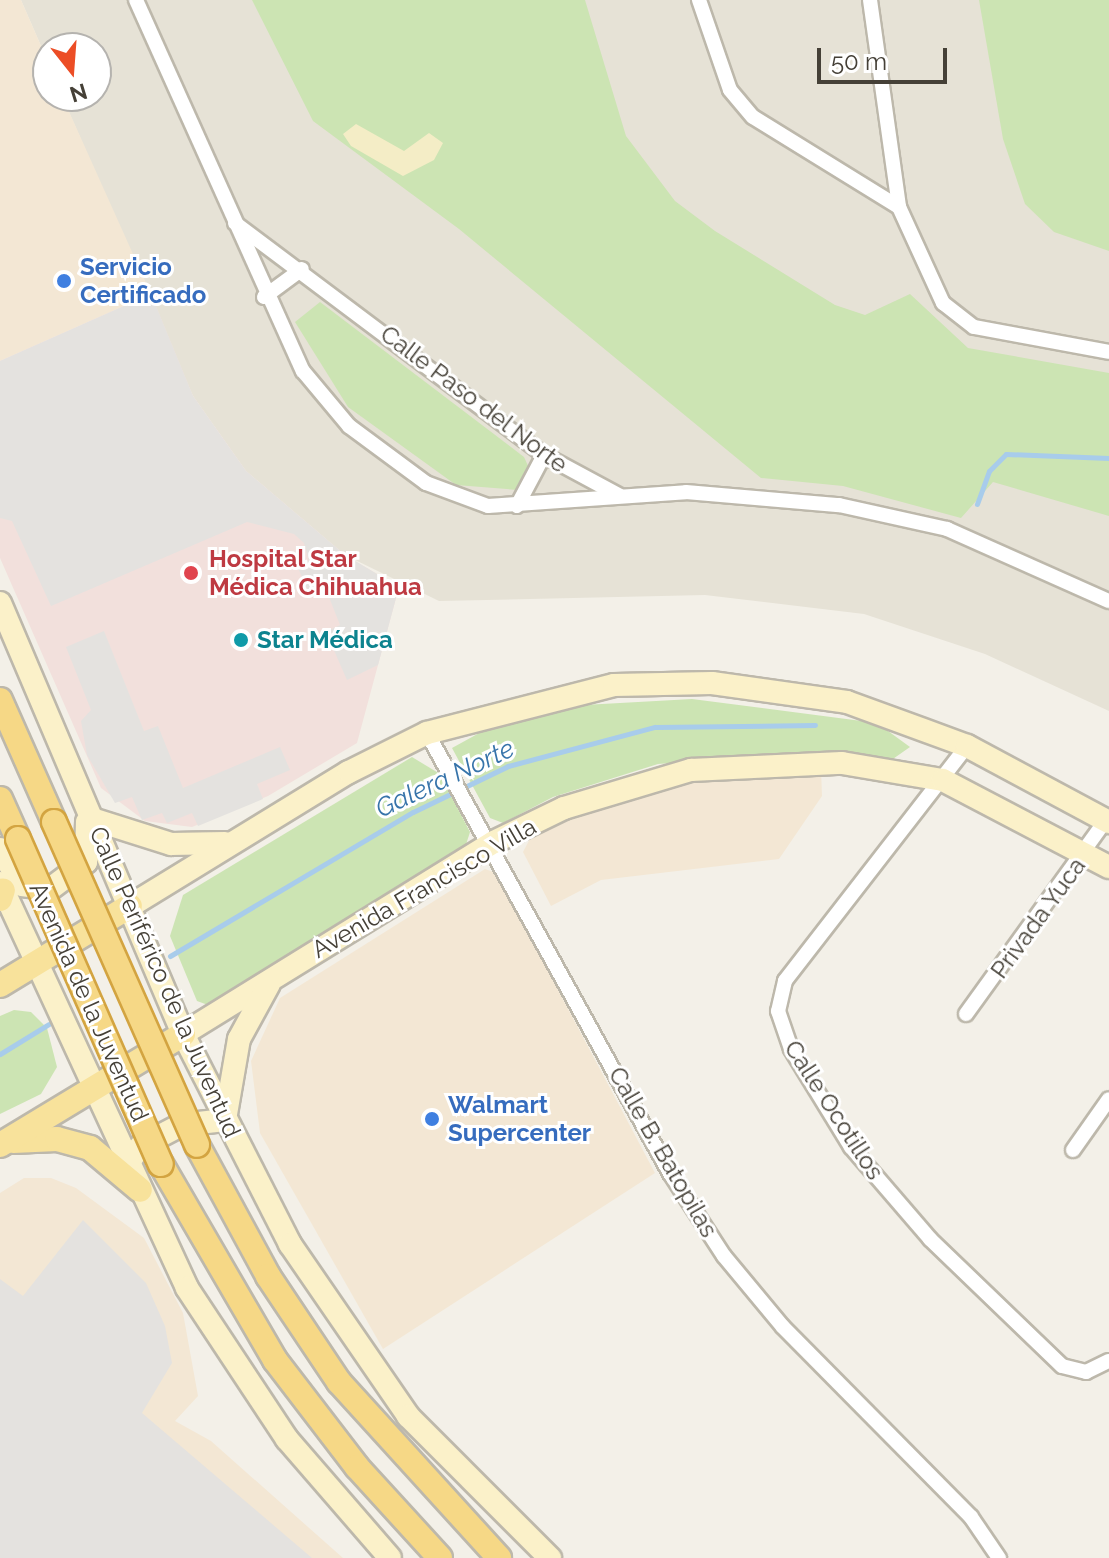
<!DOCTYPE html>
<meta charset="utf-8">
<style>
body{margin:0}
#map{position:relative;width:1109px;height:1558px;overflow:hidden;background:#f3f0e8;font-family:Raleway,sans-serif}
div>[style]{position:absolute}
.residential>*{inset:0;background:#e6e2d6}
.commercial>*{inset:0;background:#f3e7d4}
.medical>*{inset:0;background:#f2e0dc}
.green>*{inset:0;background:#cce4b3}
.sand>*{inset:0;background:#f4edc6}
.parking>*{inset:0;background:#e4e2df}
.stream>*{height:5px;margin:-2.5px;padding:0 2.5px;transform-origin:2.5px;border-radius:2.5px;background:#a8cceb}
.roads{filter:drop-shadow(2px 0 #bdb8ab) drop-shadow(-2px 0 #bdb8ab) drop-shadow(0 2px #bdb8ab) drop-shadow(0 -2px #bdb8ab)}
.minor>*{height:14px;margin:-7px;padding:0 7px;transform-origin:7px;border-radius:7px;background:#fff}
.secondary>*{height:22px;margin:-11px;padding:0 11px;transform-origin:11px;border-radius:11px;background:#fbf1c9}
.primary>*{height:24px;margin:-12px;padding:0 12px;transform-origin:12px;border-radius:12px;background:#f8e29b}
.trunk>*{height:24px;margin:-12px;padding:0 12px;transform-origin:12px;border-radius:12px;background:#f6d886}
.bridges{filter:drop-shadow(2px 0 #d3a441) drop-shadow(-2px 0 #d3a441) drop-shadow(0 2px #d3a441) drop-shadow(0 -2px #d3a441)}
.trunk-bridge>*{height:24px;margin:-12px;padding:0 12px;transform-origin:12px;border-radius:12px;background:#f6d886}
.dots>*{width:22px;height:22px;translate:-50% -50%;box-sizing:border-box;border:4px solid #fff;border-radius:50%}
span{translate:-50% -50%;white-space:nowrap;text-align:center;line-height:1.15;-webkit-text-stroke:6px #fff;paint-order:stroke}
.shop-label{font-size:24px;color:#366cbe;font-weight:700}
.left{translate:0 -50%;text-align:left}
.street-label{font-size:24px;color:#454037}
.health-label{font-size:24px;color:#be3a42;font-weight:700}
.culture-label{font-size:24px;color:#0d838f;font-weight:700}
.water-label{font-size:26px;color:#3774aa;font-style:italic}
.north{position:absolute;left:32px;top:32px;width:80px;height:80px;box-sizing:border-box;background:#fff;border:2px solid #b5b3af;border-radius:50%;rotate:163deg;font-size:22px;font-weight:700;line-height:32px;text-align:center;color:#454037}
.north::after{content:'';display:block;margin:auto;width:28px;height:36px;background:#ec4d25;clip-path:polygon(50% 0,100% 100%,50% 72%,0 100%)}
.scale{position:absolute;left:817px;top:48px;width:130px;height:36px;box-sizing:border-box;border:4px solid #454037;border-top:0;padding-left:10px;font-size:24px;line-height:28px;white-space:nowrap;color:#454037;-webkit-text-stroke:6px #fff;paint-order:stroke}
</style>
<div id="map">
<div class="residential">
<i style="clip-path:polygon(21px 0,1109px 0,1109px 711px,985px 654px,864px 614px,705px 595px,439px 601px,345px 555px,246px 471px,193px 396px,62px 96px,96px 96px,96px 48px,48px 48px,48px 62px)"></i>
</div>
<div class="commercial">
<i style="clip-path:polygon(0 0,21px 0,48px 62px,48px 96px,62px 96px,151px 294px,0 361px)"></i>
<i style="clip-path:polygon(821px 769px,822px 796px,779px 859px,601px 880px,551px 906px,523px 852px,533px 833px,573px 812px,670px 782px)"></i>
<i style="clip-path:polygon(485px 869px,496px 873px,655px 1173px,383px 1349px,260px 1133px,251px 1061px,280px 998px)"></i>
<i style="clip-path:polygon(24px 1178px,51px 1178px,76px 1188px,144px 1238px,183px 1313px,198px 1396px,175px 1421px,211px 1441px,343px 1558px,0 1558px,0 1193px)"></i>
</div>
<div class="medical">
<i style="clip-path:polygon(151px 294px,193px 396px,246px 471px,345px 555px,399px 587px,357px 743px,268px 796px,192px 827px,145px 821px,101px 788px,0 558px,0 361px)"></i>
</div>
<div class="green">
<i style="clip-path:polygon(252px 0,585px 0,626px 136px,675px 201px,715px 231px,835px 305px,865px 315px,910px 294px,968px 348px,1109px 373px,1109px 516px,993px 482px,961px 518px,843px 486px,761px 478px,459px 229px,313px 121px)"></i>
<i style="clip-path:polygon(979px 0,1109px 0,1109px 251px,1054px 232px,1025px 204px,1003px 139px)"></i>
<i style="clip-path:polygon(320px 302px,524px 457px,529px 468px,518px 490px,456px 485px,348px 407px,295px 322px)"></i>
<i style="clip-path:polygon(692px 699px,877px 723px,910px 747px,890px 761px,818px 752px,658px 764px,553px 797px,503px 823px,490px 818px,452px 748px,492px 726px,584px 705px)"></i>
<i style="clip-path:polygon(412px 757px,440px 774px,470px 832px,463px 854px,208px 1005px,197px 1001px,170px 936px,183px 895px)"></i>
<i style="clip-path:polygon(14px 1010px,31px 1012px,47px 1028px,57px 1067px,41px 1094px,0 1114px,0 1016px)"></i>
</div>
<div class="sand">
<i style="clip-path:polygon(356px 124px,404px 151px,429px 133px,443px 143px,434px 160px,403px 176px,351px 146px,343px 134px)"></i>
</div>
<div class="parking">
<i style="clip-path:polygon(151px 294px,193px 396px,246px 471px,345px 555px,399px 587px,378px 665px,347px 680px,326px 632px,340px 625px,325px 587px,309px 592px,297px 566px,309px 561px,304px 543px,294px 534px,247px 522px,51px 606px,12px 521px,0 518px,0 361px)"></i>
<i style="clip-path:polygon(104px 631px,144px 731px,158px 726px,183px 788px,280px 747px,290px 770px,257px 784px,263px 799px,198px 826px,192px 813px,167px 823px,162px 813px,142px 820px,132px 797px,115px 803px,87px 755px,81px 721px,91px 710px,66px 647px)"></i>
<i style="clip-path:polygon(83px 1220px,146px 1283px,165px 1326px,172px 1363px,142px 1413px,312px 1558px,0 1558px,0 1279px,23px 1296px)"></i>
</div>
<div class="stream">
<i style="left:977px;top:504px;width:35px;rotate:-70deg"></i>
<i style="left:989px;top:471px;width:24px;rotate:-45deg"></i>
<i style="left:1006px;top:454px;width:103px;rotate:2.2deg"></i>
<i style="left:170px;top:956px;width:282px;rotate:-30.7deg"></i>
<i style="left:413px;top:812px;width:106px;rotate:-25.8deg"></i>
<i style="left:508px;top:766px;width:152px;rotate:-14.9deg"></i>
<i style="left:655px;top:727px;width:160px;rotate:-0.7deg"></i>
<i style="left:0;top:1054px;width:57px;rotate:-31.5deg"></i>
</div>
<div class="roads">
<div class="minor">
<i style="left:136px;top:0;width:407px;rotate:65.8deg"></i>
<i style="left:303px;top:371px;width:72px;rotate:50.1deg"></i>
<i style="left:349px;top:426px;width:96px;rotate:36.5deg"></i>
<i style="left:426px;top:483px;width:66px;rotate:20.4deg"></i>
<i style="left:488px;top:506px;width:198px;rotate:-4deg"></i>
<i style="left:686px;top:492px;width:154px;rotate:4.9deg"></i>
<i style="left:839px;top:505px;width:111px;rotate:12.5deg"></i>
<i style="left:947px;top:529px;width:177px;rotate:24deg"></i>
<i style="left:699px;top:0;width:95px;rotate:71deg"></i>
<i style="left:730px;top:90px;width:35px;rotate:50deg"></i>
<i style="left:753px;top:117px;width:172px;rotate:31.7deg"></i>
<i style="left:870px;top:0;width:209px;rotate:82deg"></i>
<i style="left:899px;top:207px;width:106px;rotate:65.4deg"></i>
<i style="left:943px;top:303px;width:39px;rotate:38deg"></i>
<i style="left:974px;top:327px;width:137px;rotate:10.5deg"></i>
<i style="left:235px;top:223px;width:386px;rotate:36.9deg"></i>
<i style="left:544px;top:455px;width:86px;rotate:28.3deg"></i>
<i style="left:264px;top:297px;width:47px;rotate:-36.4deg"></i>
<i style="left:517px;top:506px;width:58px;rotate:-62.1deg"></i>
<i style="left:427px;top:733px;width:503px;rotate:61.09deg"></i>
<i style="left:670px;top:1173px;width:99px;rotate:57deg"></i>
<i style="left:724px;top:1256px;width:92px;rotate:50.3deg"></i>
<i style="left:783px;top:1327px;width:267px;rotate:45.3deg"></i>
<i style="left:971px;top:1517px;width:50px;rotate:55.7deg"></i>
<i style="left:967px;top:746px;width:297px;rotate:127.8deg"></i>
<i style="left:785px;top:981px;width:31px;rotate:103deg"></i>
<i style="left:778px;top:1011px;width:40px;rotate:71.1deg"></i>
<i style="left:791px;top:1049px;width:115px;rotate:58.5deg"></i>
<i style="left:851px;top:1147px;width:121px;rotate:49.3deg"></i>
<i style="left:930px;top:1239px;width:183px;rotate:43.9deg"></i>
<i style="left:1062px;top:1366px;width:25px;rotate:14deg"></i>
<i style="left:1086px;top:1372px;width:25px;rotate:-26deg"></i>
<i style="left:966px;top:1014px;width:239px;rotate:-54.2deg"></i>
<i style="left:1073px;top:1150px;width:62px;rotate:-54.8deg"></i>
</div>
<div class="secondary">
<i style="left:0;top:603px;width:468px;rotate:67deg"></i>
<i style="left:183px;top:1034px;width:236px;rotate:63deg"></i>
<i style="left:290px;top:1244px;width:209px;rotate:55.5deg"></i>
<i style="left:408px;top:1416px;width:201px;rotate:45deg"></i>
<i style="left:92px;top:819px;width:83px;rotate:17.6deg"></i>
<i style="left:171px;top:844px;width:54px;rotate:-1.1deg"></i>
<i style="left:0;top:849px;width:42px;rotate:58.6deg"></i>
<i style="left:22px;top:885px;width:28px;rotate:8deg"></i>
<i style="left:50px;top:889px;width:45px;rotate:-36.9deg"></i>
<i style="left:86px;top:862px;width:40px;rotate:-88.6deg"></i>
<i style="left:0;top:883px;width:446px;rotate:65.2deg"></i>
<i style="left:187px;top:1288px;width:181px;rotate:56.5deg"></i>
<i style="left:287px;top:1439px;width:157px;rotate:49.1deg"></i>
<i style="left:130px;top:906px;width:257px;rotate:-31.5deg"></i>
<i style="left:349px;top:772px;width:87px;rotate:-26.6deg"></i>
<i style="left:427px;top:733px;width:193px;rotate:-14.4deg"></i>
<i style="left:614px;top:685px;width:98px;rotate:-1.2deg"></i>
<i style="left:712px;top:683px;width:136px;rotate:8deg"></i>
<i style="left:847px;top:702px;width:128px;rotate:20.1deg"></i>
<i style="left:967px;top:746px;width:161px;rotate:28.2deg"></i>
<i style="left:183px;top:1034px;width:365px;rotate:-31.7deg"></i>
<i style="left:494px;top:842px;width:78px;rotate:-25.9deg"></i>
<i style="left:564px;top:808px;width:133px;rotate:-16.7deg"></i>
<i style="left:691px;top:770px;width:151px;rotate:-2.7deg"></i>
<i style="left:842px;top:763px;width:102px;rotate:9.6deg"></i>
<i style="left:943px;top:780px;width:187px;rotate:27.7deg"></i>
<i style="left:128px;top:1163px;width:21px;rotate:-53deg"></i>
<i style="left:141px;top:1146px;width:45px;rotate:-27.7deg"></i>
<i style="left:181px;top:1125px;width:44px;rotate:-6.5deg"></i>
<i style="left:225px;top:1120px;width:82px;rotate:-80.2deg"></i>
<i style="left:239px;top:1039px;width:63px;rotate:-61.4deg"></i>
</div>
<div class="primary">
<i style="left:0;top:899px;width:9px;rotate:-72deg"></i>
<i style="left:0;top:985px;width:152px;rotate:-31.3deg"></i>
<i style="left:13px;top:1141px;width:44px;rotate:-2.6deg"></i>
<i style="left:57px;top:1139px;width:34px;rotate:15deg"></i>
<i style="left:90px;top:1148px;width:65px;rotate:40deg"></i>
<i style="left:0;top:1145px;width:214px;rotate:-31.2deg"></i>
</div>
<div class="trunk">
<i style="left:0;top:700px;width:133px;rotate:66.1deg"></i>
<i style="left:0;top:799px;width:44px;rotate:65.8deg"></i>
<i style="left:197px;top:1145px;width:149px;rotate:61.5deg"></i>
<i style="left:268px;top:1276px;width:128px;rotate:56.2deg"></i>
<i style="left:339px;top:1382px;width:238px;rotate:47.7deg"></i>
<i style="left:161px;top:1164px;width:227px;rotate:59.8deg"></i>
<i style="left:275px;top:1360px;width:135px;rotate:52.5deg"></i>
<i style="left:357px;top:1467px;width:123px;rotate:47.6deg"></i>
</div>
</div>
<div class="bridges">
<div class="trunk-bridge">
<i style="left:54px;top:822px;width:353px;rotate:66.1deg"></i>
<i style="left:18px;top:839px;width:355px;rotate:66.3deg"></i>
</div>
</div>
<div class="dots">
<i style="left:64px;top:281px;background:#3f7fe0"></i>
<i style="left:191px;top:573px;background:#e0444e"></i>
<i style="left:241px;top:640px;background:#0f9aa8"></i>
<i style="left:432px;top:1119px;background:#3f7fe0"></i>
</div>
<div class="shop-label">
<span class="left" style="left:80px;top:281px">Servicio<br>Certificado</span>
<span class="left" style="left:448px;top:1119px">Walmart<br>Supercenter</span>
</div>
<div class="street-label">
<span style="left:474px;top:399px;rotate:37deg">Calle Paso del Norte</span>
<span style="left:424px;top:888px;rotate:-30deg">Avenida Francisco Villa</span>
<span style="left:1038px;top:918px;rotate:-54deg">Privada Yuca</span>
<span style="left:165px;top:982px;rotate:66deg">Calle Periférico de la Juventud</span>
<span style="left:89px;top:1002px;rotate:66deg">Avenida de la Juventud</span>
<span style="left:834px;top:1110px;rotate:57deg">Calle Ocotillos</span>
<span style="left:663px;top:1152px;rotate:60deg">Calle B. Batopilas</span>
</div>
<div class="health-label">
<span class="left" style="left:209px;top:573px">Hospital Star<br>Médica Chihuahua</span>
</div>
<div class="culture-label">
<span class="left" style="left:257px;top:640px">Star Médica</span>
</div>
<div class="water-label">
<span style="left:445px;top:779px;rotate:-25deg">Galera Norte</span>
</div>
<div class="north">N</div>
<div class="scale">50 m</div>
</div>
